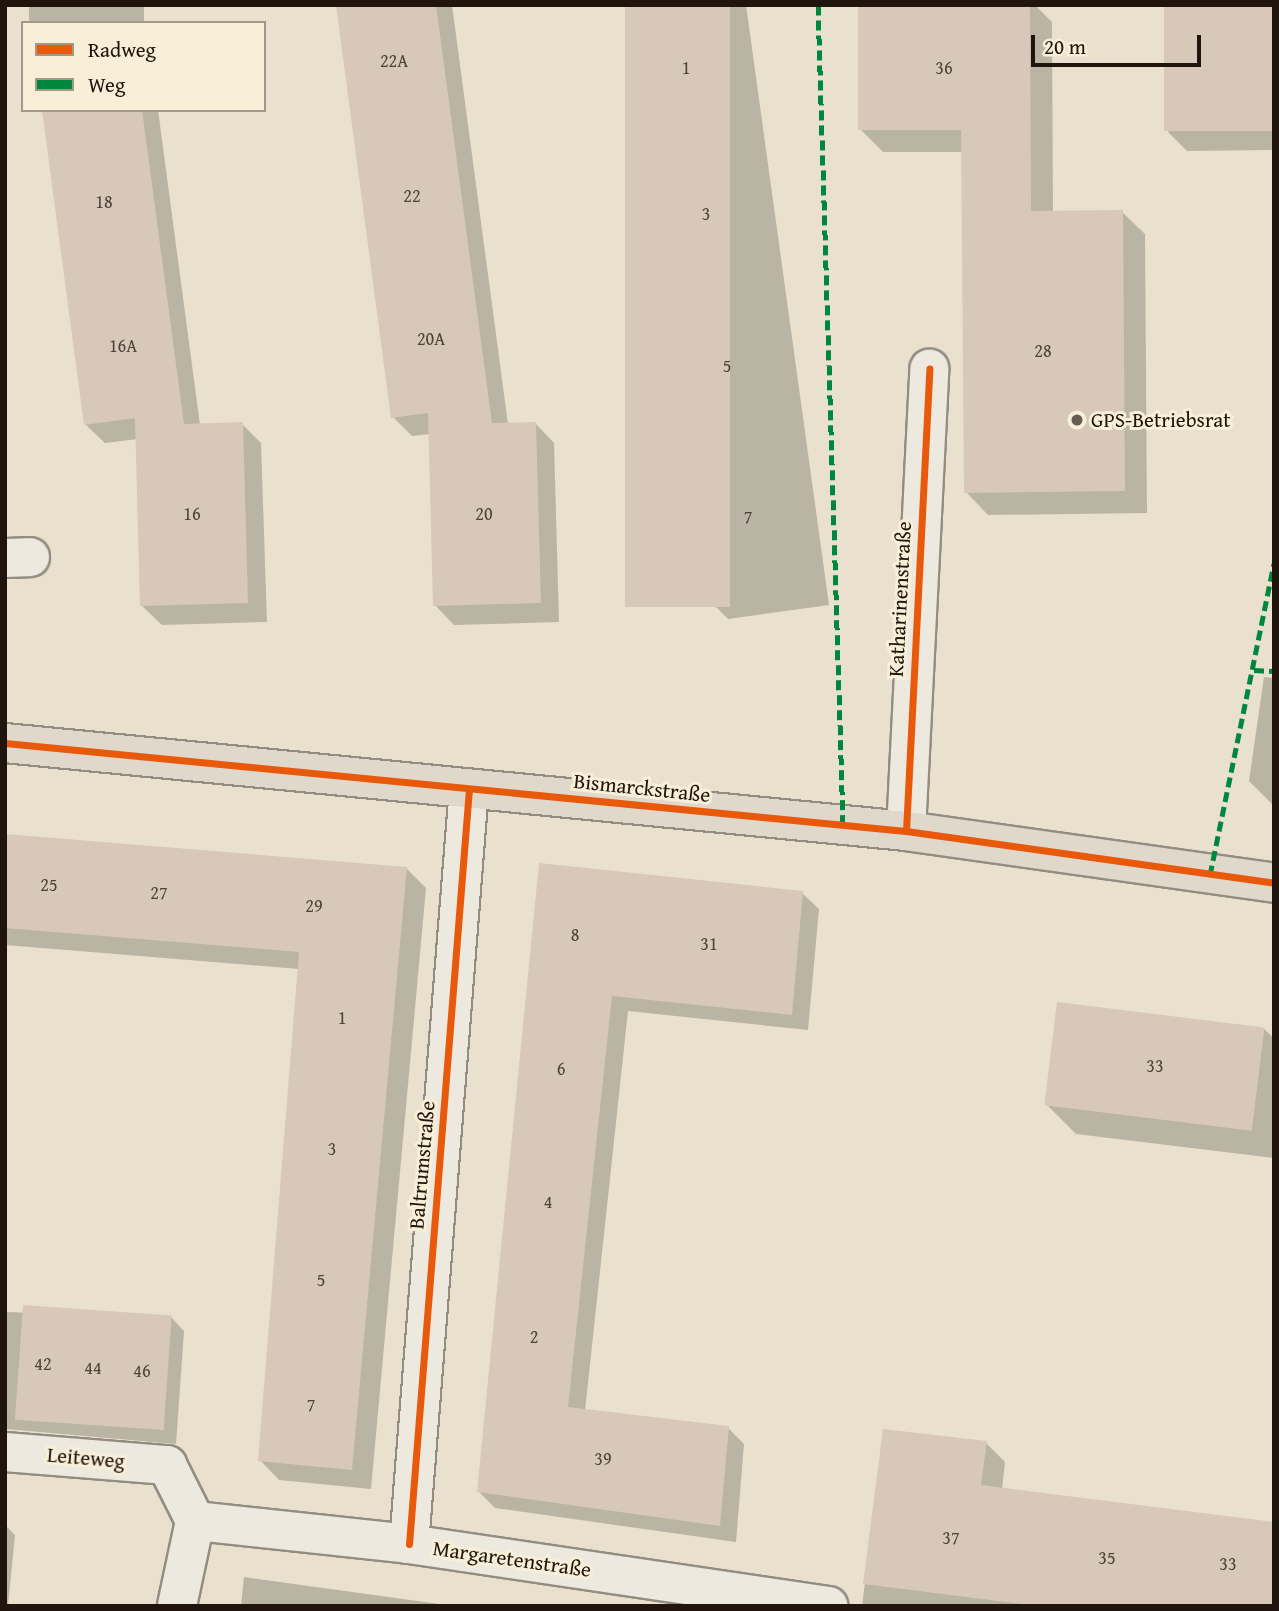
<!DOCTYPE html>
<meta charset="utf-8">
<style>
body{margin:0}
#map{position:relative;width:1279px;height:1611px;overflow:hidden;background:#e9e1ce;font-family:"Gentium Book Plus",serif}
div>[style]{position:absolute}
.shadow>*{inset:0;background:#0003;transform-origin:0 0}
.building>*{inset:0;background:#d7c8ba;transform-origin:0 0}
.roads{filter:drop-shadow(2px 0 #938d81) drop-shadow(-2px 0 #938d81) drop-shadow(0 2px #938d81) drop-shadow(0 -2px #938d81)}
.minor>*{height:38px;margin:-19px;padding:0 19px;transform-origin:19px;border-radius:19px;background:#ede9df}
.major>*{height:38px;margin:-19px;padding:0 19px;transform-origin:19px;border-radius:19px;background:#e0d8ca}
.quiet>*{height:5px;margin-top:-2.5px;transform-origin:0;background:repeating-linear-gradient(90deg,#00873e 0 10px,transparent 0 15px)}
.cycleway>*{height:7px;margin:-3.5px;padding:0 3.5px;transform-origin:3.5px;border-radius:3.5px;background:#e8590c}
.dots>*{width:19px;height:19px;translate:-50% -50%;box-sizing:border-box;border:4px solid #f8efd8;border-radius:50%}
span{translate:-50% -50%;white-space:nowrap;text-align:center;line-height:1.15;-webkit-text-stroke:6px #f8efd8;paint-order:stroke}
.number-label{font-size:18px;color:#4d4238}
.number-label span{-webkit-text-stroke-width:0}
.poi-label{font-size:21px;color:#1f150d}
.left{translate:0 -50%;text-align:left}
.street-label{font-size:21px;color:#1f150d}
.frame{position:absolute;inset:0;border:7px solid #1f150d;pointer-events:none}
.legend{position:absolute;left:21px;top:21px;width:245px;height:91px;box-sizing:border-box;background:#f8efd8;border:2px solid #a19887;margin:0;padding:9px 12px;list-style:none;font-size:21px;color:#1f150d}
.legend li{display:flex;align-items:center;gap:14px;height:35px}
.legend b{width:35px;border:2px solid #a19887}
.scale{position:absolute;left:1031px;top:35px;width:170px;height:32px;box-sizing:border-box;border:4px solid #1f150d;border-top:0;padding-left:9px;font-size:21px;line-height:24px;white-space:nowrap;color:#1f150d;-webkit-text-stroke:5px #f8efd8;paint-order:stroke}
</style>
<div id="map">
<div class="shadow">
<i style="left:29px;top:5px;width:115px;height:18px"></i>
<i style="clip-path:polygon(338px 5px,452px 5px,508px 424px,535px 423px,554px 443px,559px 622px,454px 625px,435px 605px,430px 434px,412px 436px,393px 417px)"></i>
<i style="clip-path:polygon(627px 5px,746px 5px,829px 605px,728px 619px,709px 600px)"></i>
<i style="clip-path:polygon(860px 5px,1035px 5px,1052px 22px,1053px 212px,1122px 212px,1145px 234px,1147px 513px,988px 515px,966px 492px,963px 152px,883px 152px,860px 129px)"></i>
<i style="clip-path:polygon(1274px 7px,1274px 150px,1187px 151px,1168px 132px)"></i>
<i style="clip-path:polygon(43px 110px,158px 110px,200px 425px,242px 424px,261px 443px,267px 622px,162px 625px,142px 606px,138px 439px,105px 443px,85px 424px)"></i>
<i style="clip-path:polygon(1264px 677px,1274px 678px,1274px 806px,1249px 781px)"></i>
<i style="clip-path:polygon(5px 835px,407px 869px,426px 888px,371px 1489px,279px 1480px,260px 1460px,299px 969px,5px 945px)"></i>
<i style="clip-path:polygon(541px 865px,802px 893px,819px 909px,808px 1030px,628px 1011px,585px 1411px,728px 1428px,744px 1444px,736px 1542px,495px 1508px,479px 1492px)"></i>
<i style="clip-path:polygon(1264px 1029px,1274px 1038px,1274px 1158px,1076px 1134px,1046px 1104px)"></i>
<i style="clip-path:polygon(5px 1312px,171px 1317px,184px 1331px,176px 1444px,5px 1429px)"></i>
<i style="clip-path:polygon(884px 1431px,986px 1443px,1005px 1462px,1002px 1490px,1274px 1606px,862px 1606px)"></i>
<i style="clip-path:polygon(5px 1525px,15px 1535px,8px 1606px,5px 1606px)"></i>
<i style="clip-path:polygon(244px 1577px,454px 1606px,241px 1606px)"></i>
</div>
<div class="building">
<i style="clip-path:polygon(336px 5px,436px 5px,492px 423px,536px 422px,541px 603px,433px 606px,428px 413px,391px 418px)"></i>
<i style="left:625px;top:5px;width:105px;height:602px"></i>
<i style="clip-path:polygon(858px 5px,1030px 5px,1031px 211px,1123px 210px,1125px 491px,964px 493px,961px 130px,858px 130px)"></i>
<i style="left:1274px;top:5px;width:126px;height:110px;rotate:90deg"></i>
<i style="clip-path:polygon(42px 110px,142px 110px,184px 424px,243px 422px,248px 603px,140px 606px,135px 418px,84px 425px)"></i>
<i style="clip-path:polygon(5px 834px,407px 867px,352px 1470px,258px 1461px,299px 952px,5px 928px)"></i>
<i style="clip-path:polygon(539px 863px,803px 891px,792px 1015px,612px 996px,568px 1407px,729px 1426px,720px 1526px,477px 1492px)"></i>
<i style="left:1057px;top:1002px;width:209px;height:104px;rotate:7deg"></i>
<i style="left:23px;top:1305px;width:149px;height:115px;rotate:4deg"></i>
<i style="clip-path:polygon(883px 1429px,987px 1441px,981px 1485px,1274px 1522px,1274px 1606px,1039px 1606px,863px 1584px)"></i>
</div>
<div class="roads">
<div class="minor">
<i style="left:5px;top:558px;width:25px;rotate:-2deg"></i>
<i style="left:906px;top:831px;width:463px;rotate:-87.1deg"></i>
<i style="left:5px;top:1452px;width:163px;rotate:4.6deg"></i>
<i style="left:167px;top:1465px;width:63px;rotate:63.4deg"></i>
<i style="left:195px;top:1521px;width:87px;rotate:102deg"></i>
<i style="left:195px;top:1521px;width:215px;rotate:6.1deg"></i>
<i style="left:409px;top:1544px;width:424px;rotate:8.4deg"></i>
<i style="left:409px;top:1544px;width:757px;rotate:-85.46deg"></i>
</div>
<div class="major">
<i style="left:5px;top:743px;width:905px;rotate:5.58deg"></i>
<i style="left:906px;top:831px;width:372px;rotate:8deg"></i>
</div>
</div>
<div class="quiet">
<i style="left:818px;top:5px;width:820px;rotate:88.25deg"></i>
<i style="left:1254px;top:670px;width:20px;rotate:3deg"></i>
<i style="left:1210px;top:875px;width:318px;rotate:-78.4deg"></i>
</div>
<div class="cycleway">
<i style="left:5px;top:743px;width:905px;rotate:5.58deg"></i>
<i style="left:906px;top:831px;width:372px;rotate:8deg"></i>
<i style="left:906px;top:831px;width:463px;rotate:-87.1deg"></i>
<i style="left:409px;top:1544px;width:757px;rotate:-85.46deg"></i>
</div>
<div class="dots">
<i style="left:1077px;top:420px;background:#665c51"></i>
</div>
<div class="number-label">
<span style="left:394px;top:61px">22A</span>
<span style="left:686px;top:68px">1</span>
<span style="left:944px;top:68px">36</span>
<span style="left:412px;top:196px">22</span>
<span style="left:104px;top:202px">18</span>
<span style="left:706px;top:214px">3</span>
<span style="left:431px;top:339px">20A</span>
<span style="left:123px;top:346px">16A</span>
<span style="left:1043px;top:351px">28</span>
<span style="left:727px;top:366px">5</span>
<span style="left:192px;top:514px">16</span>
<span style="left:484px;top:514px">20</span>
<span style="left:748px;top:517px">7</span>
<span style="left:49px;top:885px">25</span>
<span style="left:159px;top:893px">27</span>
<span style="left:314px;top:906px">29</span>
<span style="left:575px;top:935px">8</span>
<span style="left:709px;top:944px">31</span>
<span style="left:342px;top:1018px">1</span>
<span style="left:1155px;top:1066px">33</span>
<span style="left:561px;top:1069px">6</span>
<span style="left:332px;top:1149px">3</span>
<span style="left:548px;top:1202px">4</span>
<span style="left:321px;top:1280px">5</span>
<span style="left:534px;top:1337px">2</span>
<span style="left:43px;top:1364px">42</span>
<span style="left:93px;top:1368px">44</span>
<span style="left:142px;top:1371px">46</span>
<span style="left:311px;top:1405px">7</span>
<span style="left:603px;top:1459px">39</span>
<span style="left:951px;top:1538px">37</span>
<span style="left:1107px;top:1558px">35</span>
<span style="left:1228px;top:1564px">33</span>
</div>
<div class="poi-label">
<span class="left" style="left:1091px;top:420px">GPS-Betriebsrat</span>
</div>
<div class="street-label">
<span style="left:900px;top:599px;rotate:-87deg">Katharinenstraße</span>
<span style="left:642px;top:788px;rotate:6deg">Bismarckstraße</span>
<span style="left:422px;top:1165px;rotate:-85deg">Baltrumstraße</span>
<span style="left:86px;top:1458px;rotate:5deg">Leiteweg</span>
<span style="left:512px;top:1559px;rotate:8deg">Margaretenstraße</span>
</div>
<div class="frame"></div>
<ul class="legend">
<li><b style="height:9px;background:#e8590c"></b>Radweg</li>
<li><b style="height:9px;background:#00873e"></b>Weg</li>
</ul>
<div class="scale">20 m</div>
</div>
